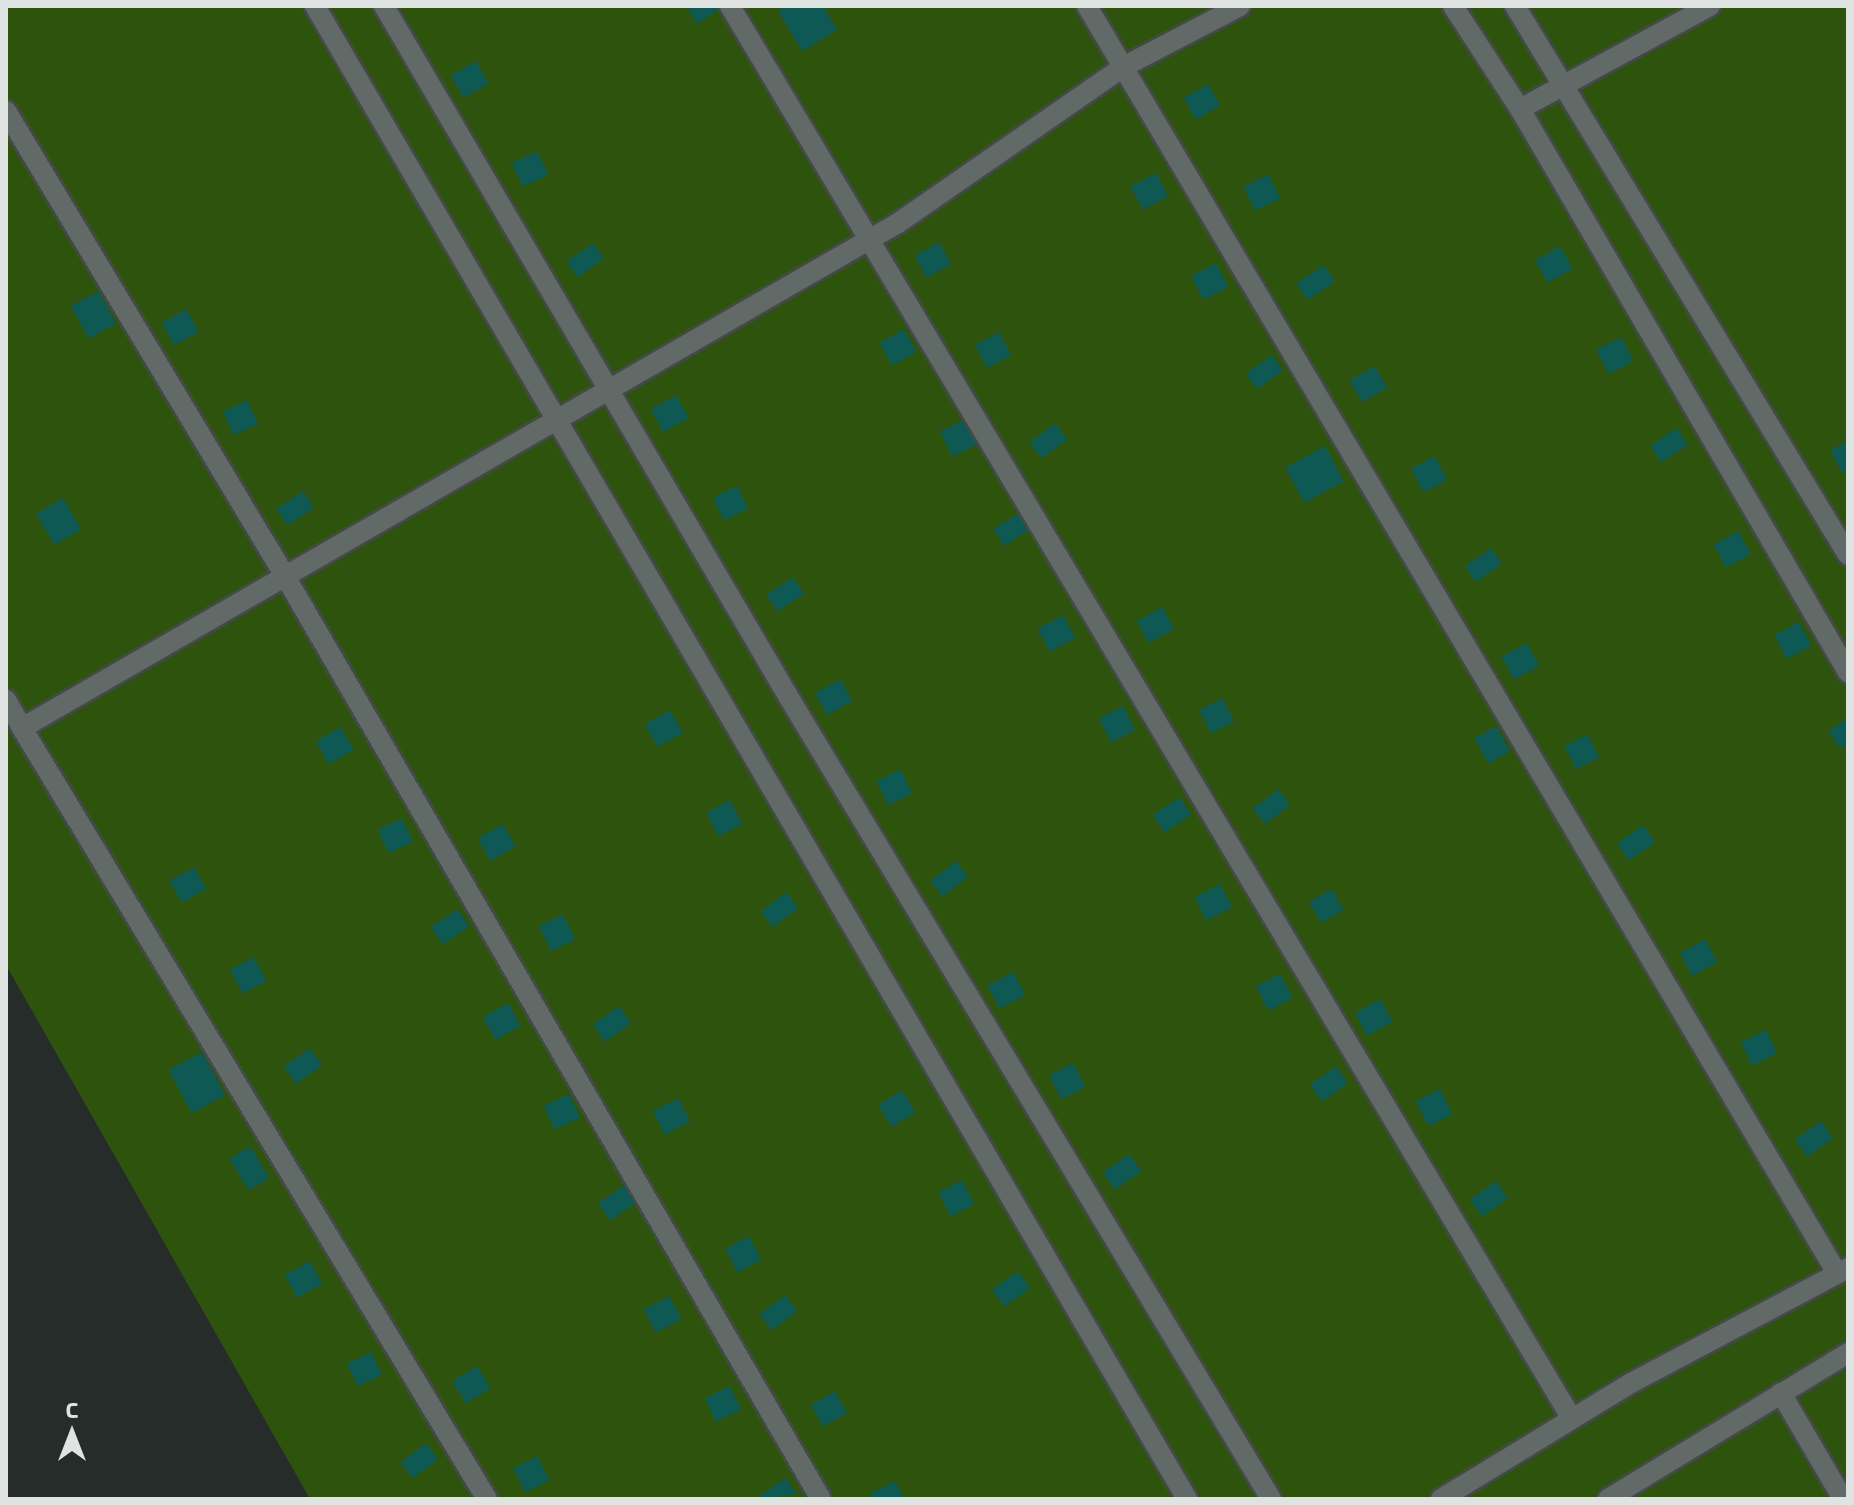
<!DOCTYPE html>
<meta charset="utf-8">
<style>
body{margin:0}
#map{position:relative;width:1854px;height:1505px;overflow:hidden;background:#252c29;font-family:"Exo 2",sans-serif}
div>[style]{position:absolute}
.green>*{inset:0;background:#2e530c}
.building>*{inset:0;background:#0e5954;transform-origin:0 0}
.roads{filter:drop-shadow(2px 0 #444a48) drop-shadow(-2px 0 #444a48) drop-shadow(0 2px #444a48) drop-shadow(0 -2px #444a48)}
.minor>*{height:20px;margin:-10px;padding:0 10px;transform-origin:10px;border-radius:10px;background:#626a67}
span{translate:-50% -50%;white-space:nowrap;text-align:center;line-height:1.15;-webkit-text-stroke:6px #252c29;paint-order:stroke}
.frame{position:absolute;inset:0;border:8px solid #dfe3e1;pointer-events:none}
.north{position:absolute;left:32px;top:1393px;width:80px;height:80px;-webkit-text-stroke:6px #252c29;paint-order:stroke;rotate:0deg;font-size:22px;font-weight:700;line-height:32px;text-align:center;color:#dfe3e1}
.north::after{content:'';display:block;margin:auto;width:28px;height:36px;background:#dfe3e1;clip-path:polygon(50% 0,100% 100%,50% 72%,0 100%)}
</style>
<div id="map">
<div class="green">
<i style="clip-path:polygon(6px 6px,1848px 6px,1848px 1499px,310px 1499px,6px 965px)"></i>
</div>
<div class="building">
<i style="clip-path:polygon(687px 6px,723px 6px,697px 24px)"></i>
<i style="clip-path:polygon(786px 6px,823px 6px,837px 30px,802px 51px,778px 11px)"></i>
<i style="left:476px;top:61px;width:26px;height:29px;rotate:61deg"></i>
<i style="left:1208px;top:84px;width:25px;height:28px;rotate:61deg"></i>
<i style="left:537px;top:151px;width:26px;height:28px;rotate:65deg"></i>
<i style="left:1156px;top:173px;width:26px;height:29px;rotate:62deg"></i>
<i style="left:1268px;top:174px;width:27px;height:28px;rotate:63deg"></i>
<i style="left:939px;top:242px;width:25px;height:28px;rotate:61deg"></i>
<i style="left:593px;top:243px;width:19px;height:32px;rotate:55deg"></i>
<i style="left:1560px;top:246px;width:26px;height:29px;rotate:61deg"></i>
<i style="left:1216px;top:263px;width:27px;height:28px;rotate:63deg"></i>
<i style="left:1324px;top:265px;width:20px;height:33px;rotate:57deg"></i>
<i style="left:98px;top:291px;width:37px;height:31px;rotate:61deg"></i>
<i style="left:186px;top:309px;width:26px;height:28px;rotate:61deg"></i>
<i style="left:904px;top:329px;width:26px;height:28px;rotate:61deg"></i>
<i style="left:999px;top:332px;width:26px;height:27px;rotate:62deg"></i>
<i style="left:1621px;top:337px;width:27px;height:28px;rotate:63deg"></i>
<i style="left:1272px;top:355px;width:19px;height:32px;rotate:55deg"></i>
<i style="left:1375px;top:366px;width:25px;height:29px;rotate:61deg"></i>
<i style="left:676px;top:395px;width:26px;height:29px;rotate:61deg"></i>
<i style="left:247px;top:400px;width:26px;height:27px;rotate:65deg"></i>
<i style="left:965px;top:419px;width:28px;height:28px;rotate:64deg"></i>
<i style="left:1055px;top:423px;width:20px;height:32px;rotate:53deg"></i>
<i style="left:1677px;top:428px;width:20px;height:32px;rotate:57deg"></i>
<i style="clip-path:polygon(1848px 441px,1848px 470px,1842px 473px,1830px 450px)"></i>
<i style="left:1325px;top:446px;width:40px;height:45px;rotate:62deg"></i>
<i style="left:1435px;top:456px;width:27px;height:27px;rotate:63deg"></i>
<i style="left:737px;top:486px;width:25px;height:27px;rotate:64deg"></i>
<i style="left:303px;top:491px;width:20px;height:32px;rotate:57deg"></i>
<i style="left:63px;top:498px;width:36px;height:31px;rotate:60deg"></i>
<i style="left:1021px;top:511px;width:20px;height:33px;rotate:57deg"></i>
<i style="left:1738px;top:531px;width:26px;height:28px;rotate:61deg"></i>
<i style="left:1491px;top:548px;width:19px;height:32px;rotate:55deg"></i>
<i style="left:793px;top:577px;width:20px;height:32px;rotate:57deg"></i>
<i style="left:1162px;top:607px;width:25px;height:29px;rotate:61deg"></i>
<i style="left:1063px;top:615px;width:26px;height:29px;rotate:62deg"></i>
<i style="left:1799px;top:622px;width:27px;height:28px;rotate:63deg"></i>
<i style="left:1527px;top:643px;width:26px;height:29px;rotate:62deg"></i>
<i style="left:840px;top:679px;width:25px;height:29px;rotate:61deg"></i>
<i style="left:1222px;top:698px;width:26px;height:26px;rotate:62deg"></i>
<i style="left:1123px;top:706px;width:27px;height:27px;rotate:63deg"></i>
<i style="left:670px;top:710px;width:26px;height:29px;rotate:61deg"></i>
<i style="clip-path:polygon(1848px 718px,1848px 743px,1840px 748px,1828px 731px)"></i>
<i style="left:1496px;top:726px;width:29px;height:25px;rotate:61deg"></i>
<i style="left:341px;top:727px;width:26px;height:29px;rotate:61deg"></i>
<i style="left:1587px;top:734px;width:26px;height:26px;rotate:62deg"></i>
<i style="left:900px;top:769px;width:27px;height:27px;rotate:63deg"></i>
<i style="left:1278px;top:789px;width:20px;height:32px;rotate:53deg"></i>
<i style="left:1179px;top:797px;width:21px;height:32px;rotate:55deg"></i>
<i style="left:730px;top:800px;width:27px;height:27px;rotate:63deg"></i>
<i style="left:402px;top:818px;width:26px;height:27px;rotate:65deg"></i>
<i style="left:503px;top:824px;width:26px;height:29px;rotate:61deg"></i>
<i style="left:1643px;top:825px;width:21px;height:32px;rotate:55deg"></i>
<i style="left:956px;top:861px;width:20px;height:32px;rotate:53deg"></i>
<i style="left:194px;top:867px;width:25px;height:28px;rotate:61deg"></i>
<i style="left:1220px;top:884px;width:26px;height:29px;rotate:62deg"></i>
<i style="left:1332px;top:889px;width:24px;height:26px;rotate:62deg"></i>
<i style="left:786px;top:892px;width:20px;height:32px;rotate:53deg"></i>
<i style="left:457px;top:909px;width:21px;height:32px;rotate:55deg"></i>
<i style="left:563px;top:914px;width:28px;height:27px;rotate:64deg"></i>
<i style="left:1705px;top:939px;width:26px;height:29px;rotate:61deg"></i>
<i style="left:254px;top:957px;width:27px;height:27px;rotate:63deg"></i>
<i style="left:1013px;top:972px;width:26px;height:29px;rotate:62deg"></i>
<i style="left:1280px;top:974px;width:27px;height:27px;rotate:63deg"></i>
<i style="left:1380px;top:999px;width:26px;height:29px;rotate:61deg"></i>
<i style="left:508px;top:1003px;width:26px;height:29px;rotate:61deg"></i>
<i style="left:619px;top:1006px;width:21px;height:32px;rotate:55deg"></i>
<i style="left:1766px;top:1030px;width:26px;height:28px;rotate:65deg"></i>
<i style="left:310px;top:1048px;width:21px;height:32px;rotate:55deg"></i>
<i style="left:202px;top:1052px;width:49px;height:38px;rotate:62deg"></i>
<i style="left:1073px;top:1063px;width:27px;height:27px;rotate:63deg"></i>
<i style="left:1336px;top:1066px;width:21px;height:32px;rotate:55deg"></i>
<i style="left:1440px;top:1089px;width:28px;height:27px;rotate:64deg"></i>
<i style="left:902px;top:1090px;width:26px;height:28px;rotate:59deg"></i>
<i style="left:569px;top:1094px;width:26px;height:28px;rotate:65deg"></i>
<i style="left:678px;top:1098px;width:26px;height:29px;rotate:62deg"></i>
<i style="left:1821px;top:1121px;width:21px;height:32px;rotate:55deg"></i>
<i style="left:250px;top:1146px;width:37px;height:24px;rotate:59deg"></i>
<i style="left:1129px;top:1154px;width:21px;height:32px;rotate:55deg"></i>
<i style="left:962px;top:1180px;width:27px;height:27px;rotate:63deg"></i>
<i style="left:1496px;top:1181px;width:21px;height:32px;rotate:55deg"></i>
<i style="left:624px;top:1185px;width:21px;height:32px;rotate:55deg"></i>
<i style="left:749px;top:1236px;width:27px;height:27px;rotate:63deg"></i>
<i style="left:310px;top:1261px;width:26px;height:29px;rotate:62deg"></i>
<i style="left:1018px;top:1271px;width:21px;height:32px;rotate:55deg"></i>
<i style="left:785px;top:1295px;width:20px;height:32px;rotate:53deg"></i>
<i style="left:669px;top:1296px;width:26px;height:29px;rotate:62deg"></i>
<i style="left:371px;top:1352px;width:25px;height:27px;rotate:64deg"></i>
<i style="left:477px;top:1366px;width:26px;height:29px;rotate:59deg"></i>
<i style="left:730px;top:1386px;width:26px;height:28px;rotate:65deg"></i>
<i style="left:835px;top:1391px;width:25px;height:28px;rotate:61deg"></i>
<i style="left:426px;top:1443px;width:20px;height:32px;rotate:53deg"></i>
<i style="left:537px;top:1456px;width:27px;height:27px;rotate:63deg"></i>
<i style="clip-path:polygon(785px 1478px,797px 1494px,761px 1499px,759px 1496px)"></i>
<i style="clip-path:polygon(895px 1481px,904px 1499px,873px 1499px,870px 1493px)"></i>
</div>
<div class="roads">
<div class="minor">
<i style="left:315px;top:6px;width:1729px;rotate:59.71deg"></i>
<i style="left:384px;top:6px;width:800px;rotate:59.65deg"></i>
<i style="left:788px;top:696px;width:937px;rotate:58.97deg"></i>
<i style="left:730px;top:6px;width:1645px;rotate:59.21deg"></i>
<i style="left:1087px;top:6px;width:1472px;rotate:59.38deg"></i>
<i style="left:1453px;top:6px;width:123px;rotate:57deg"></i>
<i style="left:1520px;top:109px;width:652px;rotate:59.78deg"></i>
<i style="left:1515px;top:6px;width:642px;rotate:58.76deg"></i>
<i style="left:1520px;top:109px;width:216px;rotate:-28.5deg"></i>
<i style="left:6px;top:111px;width:542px;rotate:59.04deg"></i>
<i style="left:285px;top:576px;width:1067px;rotate:59.86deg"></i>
<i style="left:6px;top:700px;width:32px;rotate:60deg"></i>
<i style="left:22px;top:728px;width:1011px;rotate:-29.96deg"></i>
<i style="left:898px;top:223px;width:274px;rotate:-34.7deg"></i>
<i style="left:1123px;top:67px;width:132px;rotate:-27.5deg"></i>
<i style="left:22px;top:728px;width:900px;rotate:58.91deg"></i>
<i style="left:1781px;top:1393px;width:123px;rotate:59.7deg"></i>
<i style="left:1441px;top:1499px;width:223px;rotate:-31.4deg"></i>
<i style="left:1631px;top:1383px;width:246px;rotate:-27.9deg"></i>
<i style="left:1608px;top:1499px;width:281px;rotate:-31.3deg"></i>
</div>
</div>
<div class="frame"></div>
<div class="north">С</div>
</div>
